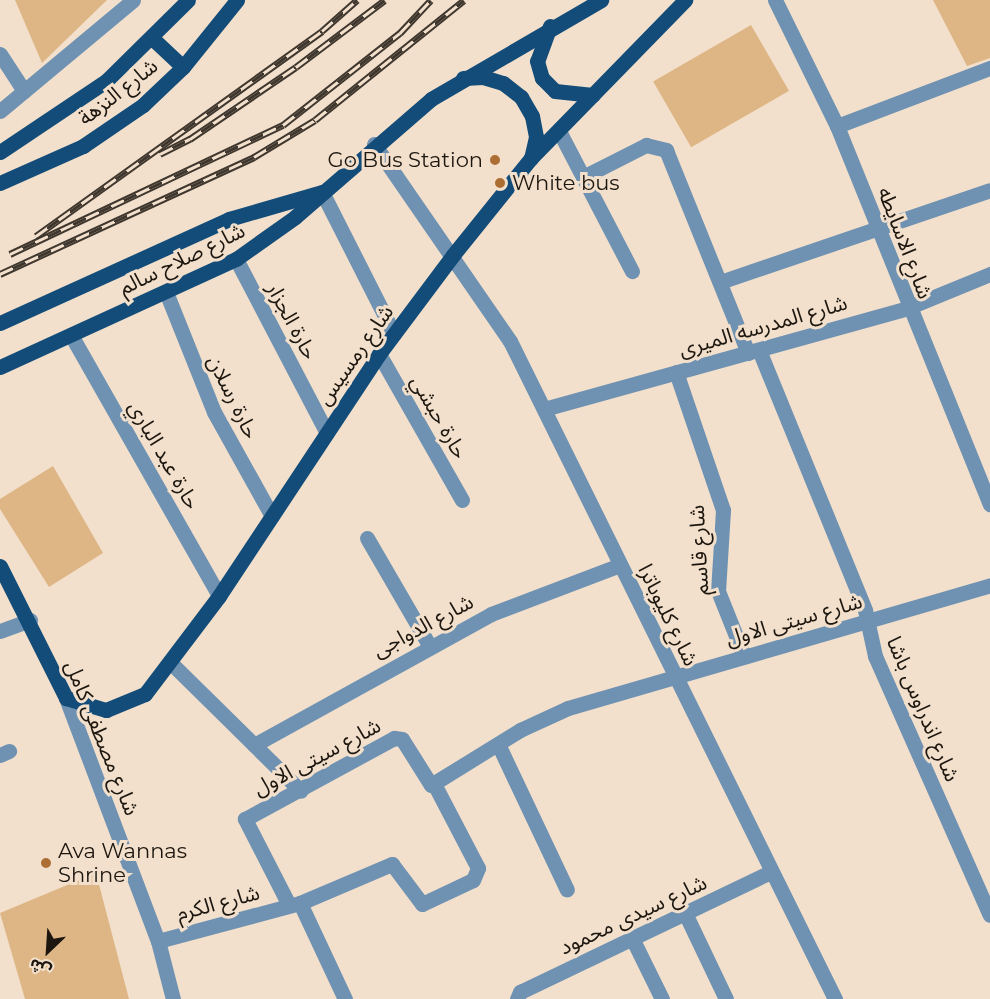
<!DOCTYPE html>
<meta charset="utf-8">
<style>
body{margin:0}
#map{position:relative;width:990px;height:999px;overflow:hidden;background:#f2e0cc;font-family:Montserrat,"Noto Sans Arabic",sans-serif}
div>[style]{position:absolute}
.building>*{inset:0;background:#deb685;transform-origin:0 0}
.minor>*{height:15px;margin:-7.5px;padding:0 7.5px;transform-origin:7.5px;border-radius:7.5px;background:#6f92b2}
.major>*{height:15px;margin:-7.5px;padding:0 7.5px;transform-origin:7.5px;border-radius:7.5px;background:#134c79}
.rail>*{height:7px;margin-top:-3.5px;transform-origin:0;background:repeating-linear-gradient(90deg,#f2e0cc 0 14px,#3f372e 0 28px);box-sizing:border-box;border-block:2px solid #3f372e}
.dots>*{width:16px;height:16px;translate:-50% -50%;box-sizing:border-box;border:3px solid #f2e0cc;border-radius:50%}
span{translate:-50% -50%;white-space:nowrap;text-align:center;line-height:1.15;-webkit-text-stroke:6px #f2e0cc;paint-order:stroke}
.street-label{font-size:21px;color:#1c160f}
.poi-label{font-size:21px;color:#1c160f}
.right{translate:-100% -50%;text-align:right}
.left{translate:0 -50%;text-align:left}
.north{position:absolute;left:18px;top:921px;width:60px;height:60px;-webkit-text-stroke:4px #f2e0cc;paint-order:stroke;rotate:205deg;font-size:16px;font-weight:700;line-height:24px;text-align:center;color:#1c160f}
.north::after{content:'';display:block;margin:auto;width:21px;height:27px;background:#1c160f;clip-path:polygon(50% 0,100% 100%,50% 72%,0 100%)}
</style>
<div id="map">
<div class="building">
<i style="clip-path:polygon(15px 0,107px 0,42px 63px)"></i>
<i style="clip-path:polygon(933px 0,990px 0,990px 58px,967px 66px)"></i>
<i style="left:751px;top:25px;width:76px;height:113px;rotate:60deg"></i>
<i style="clip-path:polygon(53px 466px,103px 553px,49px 587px,0 509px,0 499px)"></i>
<i style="clip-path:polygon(96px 873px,129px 999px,25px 999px,0 913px)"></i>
</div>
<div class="minor">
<i style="left:775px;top:0;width:140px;rotate:63.8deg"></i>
<i style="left:837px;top:126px;width:408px;rotate:68deg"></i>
<i style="left:0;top:54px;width:44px;rotate:57deg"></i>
<i style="left:0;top:111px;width:173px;rotate:-39.8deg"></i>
<i style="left:837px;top:126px;width:164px;rotate:-20.8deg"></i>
<i style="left:559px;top:131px;width:158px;rotate:62.5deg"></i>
<i style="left:374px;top:144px;width:239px;rotate:55.4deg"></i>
<i style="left:510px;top:341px;width:734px;rotate:63.71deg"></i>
<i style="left:583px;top:177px;width:71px;rotate:-26.9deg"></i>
<i style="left:646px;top:145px;width:21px;rotate:14deg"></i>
<i style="left:666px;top:150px;width:219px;rotate:68deg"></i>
<i style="left:322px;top:192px;width:159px;rotate:63.1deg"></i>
<i style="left:236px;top:259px;width:196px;rotate:62.4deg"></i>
<i style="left:720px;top:282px;width:285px;rotate:-18.8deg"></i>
<i style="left:166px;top:292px;width:129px;rotate:68.2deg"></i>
<i style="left:214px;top:412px;width:119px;rotate:60.9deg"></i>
<i style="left:71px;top:335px;width:300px;rotate:60.4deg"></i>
<i style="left:759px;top:350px;width:281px;rotate:67.8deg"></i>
<i style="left:865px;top:610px;width:47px;rotate:77.7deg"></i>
<i style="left:875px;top:656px;width:283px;rotate:66.1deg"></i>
<i style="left:379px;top:354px;width:168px;rotate:60.4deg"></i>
<i style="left:676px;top:372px;width:146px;rotate:71.2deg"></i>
<i style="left:723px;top:510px;width:81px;rotate:93.5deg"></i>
<i style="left:718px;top:591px;width:70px;rotate:68.2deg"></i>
<i style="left:544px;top:409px;width:377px;rotate:-15.5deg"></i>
<i style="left:907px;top:308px;width:90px;rotate:-22.3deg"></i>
<i style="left:367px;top:538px;width:124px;rotate:59.9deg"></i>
<i style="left:0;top:631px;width:32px;rotate:-20deg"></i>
<i style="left:171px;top:663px;width:182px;rotate:44.6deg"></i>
<i style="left:66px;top:698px;width:260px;rotate:69.3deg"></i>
<i style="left:158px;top:941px;width:60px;rotate:75.5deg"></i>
<i style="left:498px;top:744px;width:161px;rotate:64.7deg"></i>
<i style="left:254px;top:745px;width:271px;rotate:-28.9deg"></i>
<i style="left:491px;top:614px;width:138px;rotate:-20.8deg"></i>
<i style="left:0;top:755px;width:10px;rotate:-24deg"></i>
<i style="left:300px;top:903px;width:106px;rotate:64.9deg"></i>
<i style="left:289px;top:905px;width:97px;rotate:-117.1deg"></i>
<i style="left:245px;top:819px;width:170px;rotate:-28.5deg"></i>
<i style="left:394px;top:738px;width:8px;rotate:7deg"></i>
<i style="left:402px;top:739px;width:54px;rotate:57.8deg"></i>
<i style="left:431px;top:785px;width:105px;rotate:-31.7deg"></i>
<i style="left:520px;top:730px;width:53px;rotate:-24.6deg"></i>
<i style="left:568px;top:708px;width:440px;rotate:-16.2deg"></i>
<i style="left:685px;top:913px;width:95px;rotate:64.5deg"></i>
<i style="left:632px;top:938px;width:68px;rotate:63.8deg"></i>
<i style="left:158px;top:941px;width:147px;rotate:-15deg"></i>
<i style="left:300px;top:903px;width:100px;rotate:-23deg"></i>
<i style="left:392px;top:864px;width:50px;rotate:53.1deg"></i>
<i style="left:422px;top:904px;width:56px;rotate:-25.2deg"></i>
<i style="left:473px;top:880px;width:13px;rotate:-67deg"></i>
<i style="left:478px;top:868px;width:95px;rotate:-117.6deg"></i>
<i style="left:517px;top:999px;width:8px;rotate:-67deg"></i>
<i style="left:520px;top:992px;width:278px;rotate:-25.6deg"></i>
</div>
<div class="major">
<i style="left:550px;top:26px;width:37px;rotate:110deg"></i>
<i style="left:537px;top:61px;width:18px;rotate:74deg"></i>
<i style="left:542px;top:78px;width:18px;rotate:45deg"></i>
<i style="left:555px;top:91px;width:38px;rotate:6deg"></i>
<i style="left:152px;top:38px;width:42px;rotate:43.1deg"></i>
<i style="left:463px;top:78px;width:20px;rotate:-3deg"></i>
<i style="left:483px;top:77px;width:21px;rotate:17deg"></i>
<i style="left:503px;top:83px;width:23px;rotate:38deg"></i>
<i style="left:521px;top:97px;width:22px;rotate:60deg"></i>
<i style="left:532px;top:116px;width:21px;rotate:79deg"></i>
<i style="left:536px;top:137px;width:22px;rotate:103deg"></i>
<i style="left:0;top:152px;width:128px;rotate:-33.8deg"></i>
<i style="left:106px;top:81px;width:115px;rotate:-44.6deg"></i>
<i style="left:0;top:183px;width:91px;rotate:-24deg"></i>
<i style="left:83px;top:146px;width:73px;rotate:-34.3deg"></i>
<i style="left:143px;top:105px;width:55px;rotate:-43.5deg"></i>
<i style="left:183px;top:67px;width:86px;rotate:-51.1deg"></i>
<i style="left:0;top:323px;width:252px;rotate:-24.4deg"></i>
<i style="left:229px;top:219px;width:97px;rotate:-16.2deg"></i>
<i style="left:0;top:367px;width:260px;rotate:-24.6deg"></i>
<i style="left:236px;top:259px;width:72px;rotate:-35.4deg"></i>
<i style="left:295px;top:217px;width:180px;rotate:-40.9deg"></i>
<i style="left:431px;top:99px;width:197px;rotate:-30.2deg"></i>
<i style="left:0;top:566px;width:148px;rotate:63.4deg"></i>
<i style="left:66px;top:698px;width:42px;rotate:16.7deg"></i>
<i style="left:106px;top:710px;width:42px;rotate:-22.3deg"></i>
<i style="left:145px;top:694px;width:123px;rotate:-52.9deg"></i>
<i style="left:219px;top:596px;width:290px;rotate:-56.5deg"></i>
<i style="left:379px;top:354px;width:124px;rotate:-53.2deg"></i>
<i style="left:453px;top:255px;width:124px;rotate:-51.2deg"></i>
<i style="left:531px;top:158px;width:221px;rotate:-45.7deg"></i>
</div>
<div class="rail">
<i style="left:160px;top:154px;width:34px;rotate:-27deg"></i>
<i style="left:190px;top:139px;width:128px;rotate:-34.2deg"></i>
<i style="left:296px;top:67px;width:111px;rotate:-37deg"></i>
<i style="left:36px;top:236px;width:352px;rotate:-35.6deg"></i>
<i style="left:322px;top:31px;width:47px;rotate:-41.5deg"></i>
<i style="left:10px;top:254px;width:302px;rotate:-25.3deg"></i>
<i style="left:283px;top:125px;width:149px;rotate:-38.2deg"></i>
<i style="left:400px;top:33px;width:45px;rotate:-46.8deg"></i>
<i style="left:0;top:274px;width:280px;rotate:-24.7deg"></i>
<i style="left:254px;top:157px;width:71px;rotate:-31.2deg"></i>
<i style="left:315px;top:120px;width:191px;rotate:-38.8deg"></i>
</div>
<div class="dots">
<i style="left:495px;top:160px;background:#ac6e33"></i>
<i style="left:500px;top:183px;background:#ac6e33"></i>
<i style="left:46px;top:863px;background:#ac6e33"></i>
</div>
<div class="street-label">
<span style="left:118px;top:92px;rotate:-38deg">شارع النزهة</span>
<span style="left:905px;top:243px;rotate:69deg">شارع الاسايطه</span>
<span style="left:182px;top:259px;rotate:-26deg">شارع صلاح سالم</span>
<span style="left:292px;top:321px;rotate:62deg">حارة الجزار</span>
<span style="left:763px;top:326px;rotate:-16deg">شارع المدرسه الميرى</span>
<span style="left:355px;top:355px;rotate:-55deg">شارع رمسيس</span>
<span style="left:233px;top:397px;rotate:64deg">حارة رسلان</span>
<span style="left:439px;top:417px;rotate:60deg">حارة حبشي</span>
<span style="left:164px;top:455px;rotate:60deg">حارة عبد الباري</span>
<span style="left:699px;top:550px;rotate:-93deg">شارع قاسم</span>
<span style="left:668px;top:615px;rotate:64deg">شارع كليوباترا</span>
<span style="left:794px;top:620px;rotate:-16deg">شارع سيتى الاول</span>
<span style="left:423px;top:626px;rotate:-28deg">شارع الدواجى</span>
<span style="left:923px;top:709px;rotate:67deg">شارع اندراوس باشا</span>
<span style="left:102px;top:738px;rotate:68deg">شارع مصطفى كامل</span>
<span style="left:317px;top:757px;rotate:-28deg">شارع سيتى الاول</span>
<span style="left:218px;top:903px;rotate:-15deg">شارع الكرم</span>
<span style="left:633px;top:915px;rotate:-25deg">شارع سيدى محمود</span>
</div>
<div class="poi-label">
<span class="right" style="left:483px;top:160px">Go Bus Station</span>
<span class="left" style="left:512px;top:183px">White bus</span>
<span class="left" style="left:58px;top:863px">Ava Wannas<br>Shrine</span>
</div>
<div class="north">ش</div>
</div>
